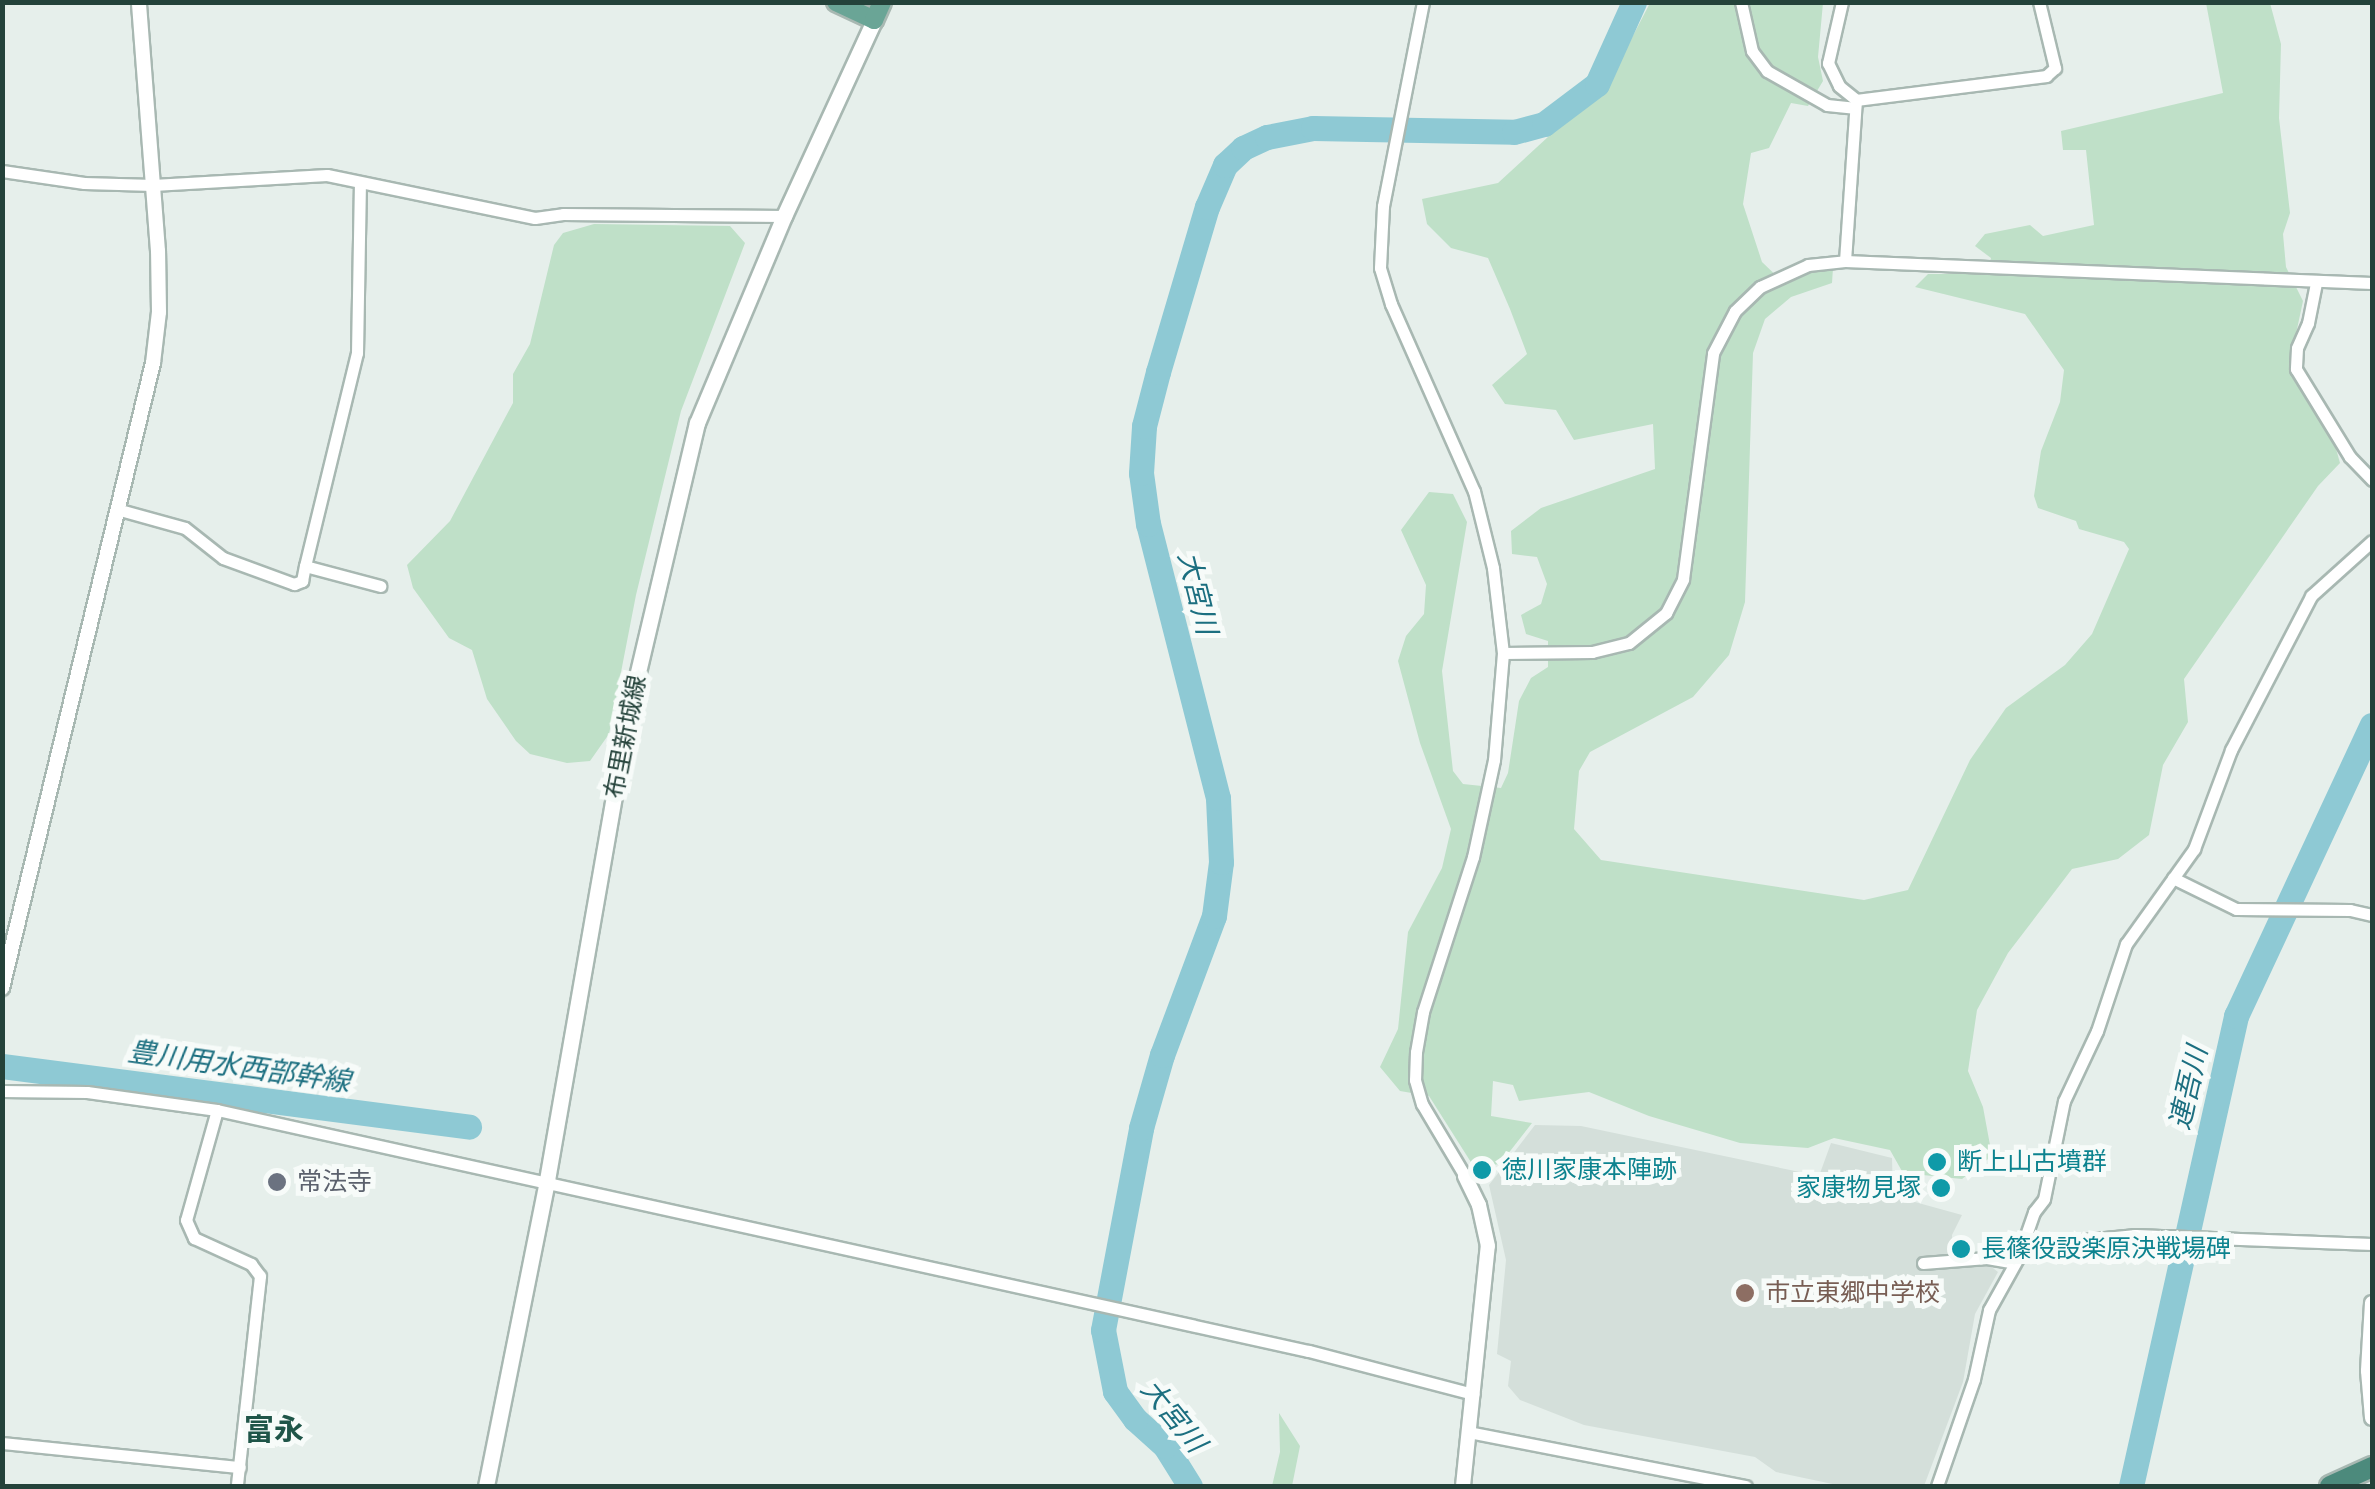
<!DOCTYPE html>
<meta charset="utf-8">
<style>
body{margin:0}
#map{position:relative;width:2375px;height:1489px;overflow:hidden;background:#e6efeb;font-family:"Fira Sans Condensed","Noto Sans JP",sans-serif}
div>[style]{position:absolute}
.built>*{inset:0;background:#d4dfda}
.green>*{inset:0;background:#bfe0c8}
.river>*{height:25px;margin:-12.5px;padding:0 12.5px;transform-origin:12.5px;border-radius:12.5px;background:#8ec9d4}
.roads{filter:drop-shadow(2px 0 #a8b8b2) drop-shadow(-2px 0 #a8b8b2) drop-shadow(0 2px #a8b8b2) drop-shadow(0 -2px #a8b8b2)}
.minor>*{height:11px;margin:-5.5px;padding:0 5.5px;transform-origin:5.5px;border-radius:5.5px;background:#fff}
.tertiary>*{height:14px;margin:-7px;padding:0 7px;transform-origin:7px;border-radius:7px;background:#fff}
.secondary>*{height:15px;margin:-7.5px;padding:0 7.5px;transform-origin:7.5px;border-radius:7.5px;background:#fff}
.primary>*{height:18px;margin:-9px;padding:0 9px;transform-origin:9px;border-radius:9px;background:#6aa596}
.trunk>*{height:20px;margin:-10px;padding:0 10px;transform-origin:10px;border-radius:10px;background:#4c8a7c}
.dots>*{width:28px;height:28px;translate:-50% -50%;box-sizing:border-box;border:5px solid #f7fbf9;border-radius:50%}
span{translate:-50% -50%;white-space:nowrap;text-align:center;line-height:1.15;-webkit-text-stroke:10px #f7fbf9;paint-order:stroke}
.street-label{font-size:25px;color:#24423a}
.culture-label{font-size:25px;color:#0d838f}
.left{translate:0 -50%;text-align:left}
.right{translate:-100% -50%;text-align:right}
.worship-label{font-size:25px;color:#5b616d}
.education-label{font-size:25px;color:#785e54}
.water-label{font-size:28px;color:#1c6f80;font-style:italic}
.quarter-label{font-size:30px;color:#1f5548;font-weight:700}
.frame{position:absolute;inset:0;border:5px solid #24423a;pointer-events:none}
</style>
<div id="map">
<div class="built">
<i style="clip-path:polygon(1535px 1125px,1581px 1126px,1819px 1176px,1831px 1143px,1892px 1158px,1893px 1196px,1962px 1215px,1952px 1235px,1953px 1264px,1985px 1262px,1998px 1272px,1975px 1314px,1963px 1382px,1924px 1486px,1842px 1486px,1776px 1472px,1755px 1457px,1584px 1425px,1520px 1400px,1508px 1386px,1511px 1361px,1497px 1354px,1506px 1260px,1489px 1185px)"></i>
</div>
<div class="green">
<i style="clip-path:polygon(1650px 3px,1823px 3px,1818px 57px,1823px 81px,1808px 106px,1791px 103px,1769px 148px,1751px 153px,1743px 204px,1762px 262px,1784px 283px,1814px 270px,1833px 268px,1832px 283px,1791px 297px,1765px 319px,1753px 353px,1745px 602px,1729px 655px,1693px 697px,1590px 752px,1579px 771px,1574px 829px,1601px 860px,1864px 900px,1908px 890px,1970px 760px,2006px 708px,2065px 665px,2092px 634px,2129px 549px,2124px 542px,2079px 529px,2076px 521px,2038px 508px,2034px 496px,2041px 451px,2060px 402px,2064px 370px,2025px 314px,1915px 287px,1928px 274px,1987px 274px,1991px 258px,1975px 246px,1985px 234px,2030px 225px,2043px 236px,2094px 225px,2086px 150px,2063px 150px,2061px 131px,2223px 93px,2206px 3px,2270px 3px,2281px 44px,2279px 118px,2290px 213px,2283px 234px,2286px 267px,2303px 301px,2293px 348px,2333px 438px,2340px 463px,2318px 486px,2184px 679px,2188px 722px,2163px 765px,2149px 835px,2118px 859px,2072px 869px,2008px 953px,1977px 1010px,1968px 1071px,1983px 1107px,1992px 1156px,1962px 1179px,1903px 1173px,1890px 1150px,1834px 1138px,1808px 1148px,1740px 1143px,1649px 1116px,1589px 1092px,1519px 1101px,1513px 1085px,1493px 1081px,1491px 1116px,1532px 1123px,1500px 1164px,1474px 1167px,1429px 1096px,1400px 1091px,1380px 1067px,1398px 1029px,1408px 932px,1442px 868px,1451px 829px,1420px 743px,1398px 661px,1406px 636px,1424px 614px,1426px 585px,1401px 530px,1429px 492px,1453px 494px,1467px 522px,1442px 671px,1453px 771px,1463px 784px,1501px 788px,1508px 773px,1519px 701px,1531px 678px,1548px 667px,1548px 641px,1526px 634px,1521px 615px,1541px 604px,1547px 584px,1537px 557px,1512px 554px,1511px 531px,1541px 508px,1655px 469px,1653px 424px,1574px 440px,1556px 410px,1505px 404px,1492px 385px,1527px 354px,1510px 309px,1488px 258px,1451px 248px,1427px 224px,1422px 199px,1498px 183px,1610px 80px)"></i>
<i style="clip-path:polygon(594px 224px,730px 226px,745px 243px,681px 411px,636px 595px,609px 734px,590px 761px,567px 763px,530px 754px,516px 741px,487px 699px,472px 650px,449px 638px,413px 588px,407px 565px,450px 521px,513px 403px,513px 374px,530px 344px,554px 245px,563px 233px)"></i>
<i style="clip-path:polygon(1279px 1413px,1300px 1446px,1292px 1486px,1272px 1486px,1280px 1452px)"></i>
</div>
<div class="river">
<i style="left:2px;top:1066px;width:471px;rotate:7.4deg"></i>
<i style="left:1190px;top:1486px;width:47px;rotate:-122deg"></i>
<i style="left:1165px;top:1446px;width:40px;rotate:-138deg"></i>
<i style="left:1135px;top:1419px;width:34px;rotate:-126deg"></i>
<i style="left:1115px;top:1391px;width:62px;rotate:-101.1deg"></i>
<i style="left:1103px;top:1330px;width:206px;rotate:-79.3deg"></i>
<i style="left:1141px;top:1128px;width:76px;rotate:-74deg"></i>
<i style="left:1162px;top:1055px;width:148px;rotate:-69.5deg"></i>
<i style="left:1214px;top:916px;width:54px;rotate:-82.6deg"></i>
<i style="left:1221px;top:862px;width:64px;rotate:-92.7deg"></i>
<i style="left:1218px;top:798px;width:283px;rotate:-104.3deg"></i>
<i style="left:1148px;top:524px;width:51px;rotate:-97.8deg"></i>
<i style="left:1141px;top:473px;width:47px;rotate:-86.3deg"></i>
<i style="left:1144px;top:426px;width:56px;rotate:-75.5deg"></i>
<i style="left:1158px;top:372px;width:172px;rotate:-73.5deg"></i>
<i style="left:1207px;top:207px;width:46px;rotate:-66.8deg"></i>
<i style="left:1225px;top:165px;width:25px;rotate:-43deg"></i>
<i style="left:1243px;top:148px;width:26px;rotate:-25deg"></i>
<i style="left:1267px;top:137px;width:47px;rotate:-11.1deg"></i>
<i style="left:1313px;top:128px;width:201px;rotate:1.1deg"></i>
<i style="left:1514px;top:132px;width:31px;rotate:-15deg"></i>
<i style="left:1544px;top:124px;width:66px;rotate:-37deg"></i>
<i style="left:1597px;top:84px;width:90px;rotate:-65.7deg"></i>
<i style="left:2131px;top:1486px;width:482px;rotate:-77.4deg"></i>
<i style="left:2236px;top:1016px;width:321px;rotate:-65deg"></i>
</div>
<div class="roads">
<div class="minor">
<i style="left:1423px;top:2px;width:208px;rotate:101.1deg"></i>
<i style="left:1383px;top:206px;width:62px;rotate:92.8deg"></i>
<i style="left:1380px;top:268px;width:38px;rotate:73deg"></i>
<i style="left:1391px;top:304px;width:205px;rotate:66.1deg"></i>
<i style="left:1474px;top:491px;width:79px;rotate:76.1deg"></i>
<i style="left:1493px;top:568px;width:86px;rotate:83.3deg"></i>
<i style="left:1503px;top:653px;width:107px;rotate:94.8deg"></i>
<i style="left:1494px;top:760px;width:99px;rotate:102.2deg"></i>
<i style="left:1473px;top:857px;width:163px;rotate:107.9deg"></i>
<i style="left:1423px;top:1012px;width:41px;rotate:99.9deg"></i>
<i style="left:1416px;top:1052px;width:28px;rotate:92deg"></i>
<i style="left:1415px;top:1080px;width:25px;rotate:74deg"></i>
<i style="left:1422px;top:1104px;width:84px;rotate:59.2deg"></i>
<i style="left:1741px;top:2px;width:50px;rotate:77.3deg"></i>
<i style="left:1752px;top:51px;width:25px;rotate:53deg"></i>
<i style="left:1767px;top:71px;width:69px;rotate:29.5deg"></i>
<i style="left:1827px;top:105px;width:27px;rotate:6deg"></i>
<i style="left:1842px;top:2px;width:63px;rotate:102.9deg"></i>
<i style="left:1828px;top:63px;width:25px;rotate:64deg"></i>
<i style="left:1839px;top:86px;width:22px;rotate:39deg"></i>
<i style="left:2px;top:171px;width:83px;rotate:8.3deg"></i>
<i style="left:84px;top:183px;width:69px;rotate:1.7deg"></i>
<i style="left:153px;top:185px;width:174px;rotate:-3.3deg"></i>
<i style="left:327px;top:175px;width:212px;rotate:11.7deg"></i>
<i style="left:535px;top:218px;width:28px;rotate:-8deg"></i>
<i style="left:563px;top:214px;width:221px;rotate:0.5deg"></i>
<i style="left:1845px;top:261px;width:161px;rotate:-86.1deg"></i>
<i style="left:1856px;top:100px;width:192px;rotate:-7.2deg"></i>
<i style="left:2046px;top:76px;width:12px;rotate:-42deg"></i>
<i style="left:2055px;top:68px;width:68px;rotate:-103.6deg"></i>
<i style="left:2316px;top:283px;width:41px;rotate:101.3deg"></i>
<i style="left:2308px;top:323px;width:27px;rotate:114deg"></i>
<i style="left:2297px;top:348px;width:21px;rotate:93deg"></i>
<i style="left:2296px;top:369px;width:103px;rotate:58.5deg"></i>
<i style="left:2350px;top:457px;width:32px;rotate:46deg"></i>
<i style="left:120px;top:510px;width:67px;rotate:15.5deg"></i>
<i style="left:185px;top:528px;width:48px;rotate:38.3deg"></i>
<i style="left:223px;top:558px;width:76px;rotate:20.1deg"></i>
<i style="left:294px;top:584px;width:9px;rotate:-21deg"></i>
<i style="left:302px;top:581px;width:15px;rotate:-79deg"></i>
<i style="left:305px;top:566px;width:78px;rotate:14.9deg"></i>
<i style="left:305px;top:566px;width:219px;rotate:-76.3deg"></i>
<i style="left:357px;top:353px;width:170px;rotate:-89deg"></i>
<i style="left:1503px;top:653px;width:89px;rotate:-0.6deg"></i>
<i style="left:1592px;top:652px;width:38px;rotate:-14deg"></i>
<i style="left:1629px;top:643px;width:48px;rotate:-39deg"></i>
<i style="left:1666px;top:613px;width:38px;rotate:-63deg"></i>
<i style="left:1683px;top:579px;width:228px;rotate:-82.4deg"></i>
<i style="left:1713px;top:353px;width:47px;rotate:-62.4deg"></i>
<i style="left:1735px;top:311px;width:35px;rotate:-44deg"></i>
<i style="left:1760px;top:287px;width:53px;rotate:-24.6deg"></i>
<i style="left:1808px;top:265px;width:37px;rotate:-6deg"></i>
<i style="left:1845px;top:261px;width:527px;rotate:2.39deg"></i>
<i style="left:2173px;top:878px;width:70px;rotate:26.2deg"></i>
<i style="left:2236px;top:909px;width:114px;rotate:0.5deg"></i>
<i style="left:2350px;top:910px;width:23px;rotate:13deg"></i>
<i style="left:2px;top:1091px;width:85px;rotate:0.7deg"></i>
<i style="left:87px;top:1092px;width:131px;rotate:7.9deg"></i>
<i style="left:217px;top:1110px;width:1118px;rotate:12.45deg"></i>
<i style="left:1309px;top:1351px;width:170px;rotate:14.7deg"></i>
<i style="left:217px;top:1110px;width:114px;rotate:105.7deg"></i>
<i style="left:186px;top:1220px;width:20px;rotate:66deg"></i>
<i style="left:194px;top:1238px;width:63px;rotate:24.5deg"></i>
<i style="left:251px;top:1264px;width:15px;rotate:53deg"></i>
<i style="left:260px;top:1276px;width:211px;rotate:96.3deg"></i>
<i style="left:2023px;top:1246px;width:113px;rotate:-5.6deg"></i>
<i style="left:2135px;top:1235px;width:237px;rotate:2.2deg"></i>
<i style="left:1923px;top:1263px;width:64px;rotate:-4.5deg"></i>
<i style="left:1987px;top:1258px;width:28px;rotate:10deg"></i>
<i style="left:1468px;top:1432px;width:283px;rotate:11deg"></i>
<i style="left:2px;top:1443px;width:239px;rotate:5.8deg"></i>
<i style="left:1937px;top:1486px;width:113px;rotate:-70.9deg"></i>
<i style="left:1974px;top:1379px;width:71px;rotate:-77.7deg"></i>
<i style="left:1989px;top:1310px;width:60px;rotate:-60.9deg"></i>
<i style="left:2018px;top:1258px;width:49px;rotate:-70.8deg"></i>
<i style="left:2034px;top:1212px;width:16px;rotate:-52deg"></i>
<i style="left:2044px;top:1199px;width:100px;rotate:-78.5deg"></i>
<i style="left:2064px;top:1101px;width:77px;rotate:-64.8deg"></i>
<i style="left:2097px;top:1031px;width:92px;rotate:-71.6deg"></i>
<i style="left:2126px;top:944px;width:117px;rotate:-54.4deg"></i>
<i style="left:2194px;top:849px;width:106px;rotate:-69.5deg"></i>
<i style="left:2231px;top:750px;width:174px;rotate:-62.5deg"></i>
<i style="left:2311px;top:596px;width:82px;rotate:-42deg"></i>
</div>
<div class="tertiary">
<i style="left:2px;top:988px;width:643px;rotate:-76.42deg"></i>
<i style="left:153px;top:363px;width:51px;rotate:-83.3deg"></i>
<i style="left:159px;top:312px;width:61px;rotate:-90.9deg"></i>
<i style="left:158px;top:251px;width:250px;rotate:-94.4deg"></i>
<i style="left:2372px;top:1303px;width:68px;rotate:93.4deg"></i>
<i style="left:2368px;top:1371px;width:47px;rotate:85.1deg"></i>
<i style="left:1463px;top:1486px;width:241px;rotate:-84.1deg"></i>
<i style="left:1488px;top:1246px;width:42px;rotate:-102.4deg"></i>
<i style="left:1479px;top:1205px;width:32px;rotate:-116deg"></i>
</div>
<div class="secondary">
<i style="left:486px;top:1486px;width:312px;rotate:-78.7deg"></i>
<i style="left:547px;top:1180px;width:481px;rotate:-80.1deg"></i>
<i style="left:630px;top:706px;width:291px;rotate:-76.7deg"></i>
<i style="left:697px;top:423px;width:225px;rotate:-67.2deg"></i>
<i style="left:784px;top:216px;width:216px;rotate:-65.3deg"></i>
</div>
<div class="primary">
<i style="left:836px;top:2px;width:42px;rotate:25.3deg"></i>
<i style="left:874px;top:20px;width:20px;rotate:-66deg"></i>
</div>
<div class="trunk">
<i style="left:2330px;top:1486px;width:46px;rotate:-24.3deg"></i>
</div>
</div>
<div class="dots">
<i style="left:1937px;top:1162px;background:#0f9aa8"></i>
<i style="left:1482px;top:1170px;background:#0f9aa8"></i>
<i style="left:277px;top:1182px;background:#6b7280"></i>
<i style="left:1941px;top:1188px;background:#0f9aa8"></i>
<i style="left:1961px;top:1249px;background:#0f9aa8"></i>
<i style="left:1745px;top:1293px;background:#8d6e63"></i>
</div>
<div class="street-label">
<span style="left:626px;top:737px;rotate:-79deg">布里新城線</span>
</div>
<div class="culture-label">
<span class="left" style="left:1957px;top:1162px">断上山古墳群</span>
<span class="left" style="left:1502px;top:1170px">徳川家康本陣跡</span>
<span class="right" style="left:1921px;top:1188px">家康物見塚</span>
<span class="left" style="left:1981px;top:1249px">長篠役設楽原決戦場碑</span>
</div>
<div class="worship-label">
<span class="left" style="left:297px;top:1182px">常法寺</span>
</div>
<div class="education-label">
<span class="left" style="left:1765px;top:1293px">市立東郷中学校</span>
</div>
<div class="water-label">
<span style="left:1197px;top:593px;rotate:76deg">大宮川</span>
<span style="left:239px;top:1067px;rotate:8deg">豊川用水西部幹線</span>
<span style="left:2189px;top:1088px;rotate:-77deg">連吾川</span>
<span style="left:1173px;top:1416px;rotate:51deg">大宮川</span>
</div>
<div class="quarter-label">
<span style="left:274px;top:1430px">富永</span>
</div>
<div class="frame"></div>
</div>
